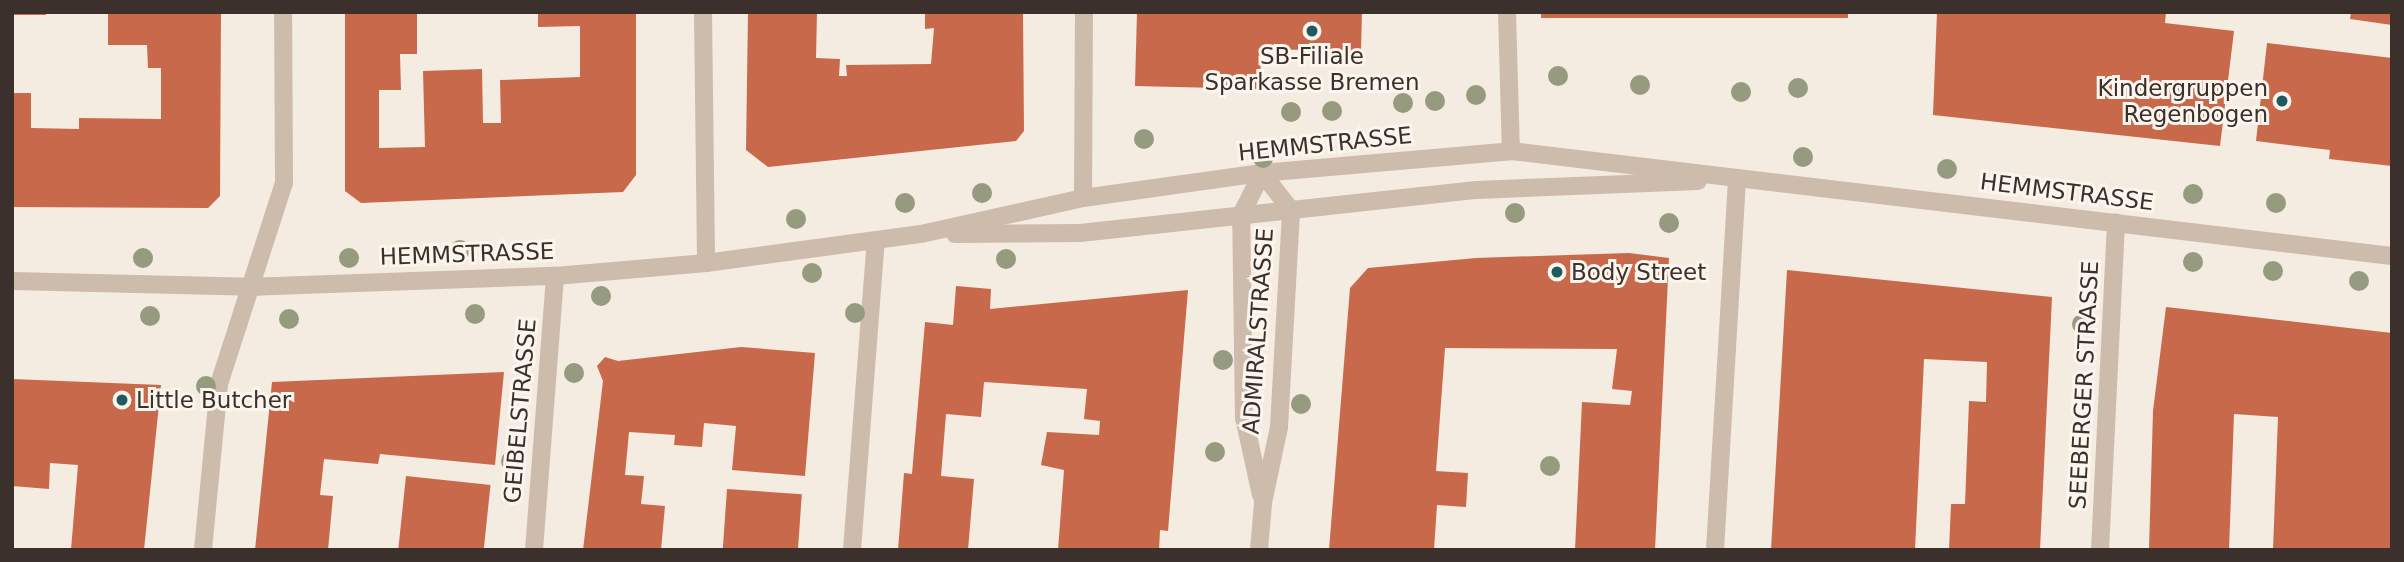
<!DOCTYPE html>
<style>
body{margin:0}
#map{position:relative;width:2404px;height:562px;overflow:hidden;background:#f4ebe1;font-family:"DejaVu Sans",sans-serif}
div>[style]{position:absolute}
.building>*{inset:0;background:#c8694b;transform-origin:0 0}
.minor>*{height:18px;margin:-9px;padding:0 9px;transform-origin:9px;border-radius:9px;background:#cdbbac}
.trees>*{width:20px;height:20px;margin:-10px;border-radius:50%;background:#969b7f}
.dots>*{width:19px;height:19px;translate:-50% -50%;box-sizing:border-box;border:4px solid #fbf5ee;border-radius:50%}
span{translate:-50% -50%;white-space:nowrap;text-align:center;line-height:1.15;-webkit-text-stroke:6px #fbf5ee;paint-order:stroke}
.poi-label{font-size:23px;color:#3b302b}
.right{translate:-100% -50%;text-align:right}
.left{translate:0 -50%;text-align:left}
.street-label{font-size:23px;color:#3b302b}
.frame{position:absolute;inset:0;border:14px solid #3b302b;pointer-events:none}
</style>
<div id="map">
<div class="building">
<i style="left:12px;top:12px;width:34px;height:3px"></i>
<i style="clip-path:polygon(108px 12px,221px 12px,220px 196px,208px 208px,12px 207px,12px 93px,31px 93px,31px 128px,79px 129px,79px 118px,161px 119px,161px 68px,148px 68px,147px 45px,108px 45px)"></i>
<i style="clip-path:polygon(345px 12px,417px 12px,417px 54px,400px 54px,401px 90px,379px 90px,379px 148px,425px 147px,423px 71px,482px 69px,483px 123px,501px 123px,500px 80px,580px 77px,580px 26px,538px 27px,538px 12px,636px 12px,636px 175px,623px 192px,361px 203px,345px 191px)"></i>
<i style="clip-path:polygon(748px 12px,817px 12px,816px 58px,840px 59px,839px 76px,847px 76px,846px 65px,931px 64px,934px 28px,925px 29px,925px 12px,1023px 12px,1024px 131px,1016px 141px,768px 167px,746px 150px)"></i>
<i style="clip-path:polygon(1137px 12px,1362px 12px,1361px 51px,1261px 49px,1260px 89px,1135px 86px)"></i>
<i style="left:1541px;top:12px;width:307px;height:6px"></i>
<i style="clip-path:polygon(1937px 12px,2166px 12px,2165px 23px,2234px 31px,2220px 146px,1933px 115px)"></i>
<i style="clip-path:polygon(2351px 12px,2392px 12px,2392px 25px,2350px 19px)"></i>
<i style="clip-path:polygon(2267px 43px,2392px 58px,2392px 166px,2329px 159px,2330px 150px,2256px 141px)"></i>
<i style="clip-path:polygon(1629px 253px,1669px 258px,1655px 550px,1575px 550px,1582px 402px,1630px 405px,1632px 391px,1612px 389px,1617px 349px,1445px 348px,1436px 471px,1468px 473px,1466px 507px,1437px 505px,1434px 550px,1329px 550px,1350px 288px,1368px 268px,1476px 258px)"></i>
<i style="clip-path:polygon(1787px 270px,2052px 297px,2040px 550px,1949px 550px,1951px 504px,1965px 504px,1969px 401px,1986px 402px,1987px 362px,1924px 359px,1915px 550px,1771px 550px)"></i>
<i style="clip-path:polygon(956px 286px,991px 289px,990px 309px,1188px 290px,1168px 531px,1160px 530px,1159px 550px,1058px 550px,1064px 470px,1041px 465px,1047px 432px,1099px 435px,1100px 421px,1084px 419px,1087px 389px,984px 382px,981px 417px,946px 414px,941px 476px,974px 479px,968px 550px,898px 550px,904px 473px,912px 474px,925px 322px,953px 325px)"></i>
<i style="clip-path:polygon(2166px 307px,2392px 333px,2392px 550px,2273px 550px,2278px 417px,2234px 414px,2229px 550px,2149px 550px,2153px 411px)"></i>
<i style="clip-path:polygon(741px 347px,815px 353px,805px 476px,732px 470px,736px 426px,704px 423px,702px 447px,674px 445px,675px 435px,629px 432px,625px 475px,644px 476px,641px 504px,665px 506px,661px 550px,583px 550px,603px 381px,597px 366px,605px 357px,618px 361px)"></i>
<i style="clip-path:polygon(504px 372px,495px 465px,380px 454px,378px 464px,324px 459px,320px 495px,333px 496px,328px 550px,255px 550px,272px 382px)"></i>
<i style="clip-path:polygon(12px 379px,161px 385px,144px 550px,71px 550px,78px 465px,50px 463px,49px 489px,12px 486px)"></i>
<i style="left:406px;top:476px;width:85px;height:74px;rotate:6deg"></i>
<i style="left:727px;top:489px;width:75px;height:61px;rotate:4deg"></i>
</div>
<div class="minor">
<i style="left:703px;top:12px;width:251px;rotate:89.3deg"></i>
<i style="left:1507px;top:12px;width:139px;rotate:88.4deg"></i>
<i style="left:1083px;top:198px;width:186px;rotate:-89.7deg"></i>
<i style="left:955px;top:234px;width:125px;rotate:-0.5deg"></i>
<i style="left:1080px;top:233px;width:399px;rotate:-6.2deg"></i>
<i style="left:1477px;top:190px;width:221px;rotate:-2.3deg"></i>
<i style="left:12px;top:281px;width:238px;rotate:1.4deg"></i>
<i style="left:250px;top:287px;width:305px;rotate:-2.1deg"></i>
<i style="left:555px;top:276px;width:152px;rotate:-4.9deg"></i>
<i style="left:706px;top:263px;width:217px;rotate:-7.7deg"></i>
<i style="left:921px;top:234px;width:166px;rotate:-12.5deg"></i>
<i style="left:1083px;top:198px;width:181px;rotate:-8deg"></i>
<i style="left:1262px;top:173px;width:250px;rotate:-5deg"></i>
<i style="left:1511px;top:151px;width:887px;rotate:6.8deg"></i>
<i style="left:1261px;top:495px;width:79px;rotate:-102.4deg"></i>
<i style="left:1244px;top:418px;width:203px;rotate:-90.8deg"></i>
<i style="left:1241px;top:215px;width:47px;rotate:-63.4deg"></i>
<i style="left:203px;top:550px;width:167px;rotate:-84.5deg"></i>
<i style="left:219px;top:384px;width:211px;rotate:-72.1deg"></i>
<i style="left:284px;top:183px;width:171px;rotate:-90.3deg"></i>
<i style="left:534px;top:550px;width:275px;rotate:-85.6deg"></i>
<i style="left:852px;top:550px;width:310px;rotate:-85.6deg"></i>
<i style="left:1259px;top:550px;width:47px;rotate:-85.1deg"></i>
<i style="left:1263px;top:503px;width:78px;rotate:-78.1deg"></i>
<i style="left:1279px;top:427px;width:217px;rotate:-86.8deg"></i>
<i style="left:1291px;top:210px;width:47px;rotate:-128.1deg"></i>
<i style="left:1715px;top:550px;width:372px;rotate:-86.6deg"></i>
<i style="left:2100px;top:550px;width:328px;rotate:-87.2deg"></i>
</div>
<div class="trees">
<i style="left:1558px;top:76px"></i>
<i style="left:1640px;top:85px"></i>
<i style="left:1798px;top:88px"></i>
<i style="left:1741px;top:92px"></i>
<i style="left:1476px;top:95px"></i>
<i style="left:1435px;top:101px"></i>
<i style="left:1403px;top:103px"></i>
<i style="left:1332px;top:111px"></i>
<i style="left:1291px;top:112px"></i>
<i style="left:1144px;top:139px"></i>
<i style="left:1803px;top:157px"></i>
<i style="left:1263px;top:158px"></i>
<i style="left:1947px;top:169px"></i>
<i style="left:982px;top:193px"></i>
<i style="left:2193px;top:194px"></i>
<i style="left:905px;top:203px"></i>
<i style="left:2276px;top:203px"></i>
<i style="left:1515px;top:213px"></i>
<i style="left:796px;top:219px"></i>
<i style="left:1669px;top:223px"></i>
<i style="left:460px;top:250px"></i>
<i style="left:143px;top:258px"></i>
<i style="left:349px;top:258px"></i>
<i style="left:1006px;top:259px"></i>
<i style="left:2193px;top:262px"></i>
<i style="left:2273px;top:271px"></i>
<i style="left:812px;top:273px"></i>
<i style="left:2359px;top:281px"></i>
<i style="left:601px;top:296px"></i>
<i style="left:855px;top:313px"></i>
<i style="left:475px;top:314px"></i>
<i style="left:150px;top:316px"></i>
<i style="left:289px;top:319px"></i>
<i style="left:2082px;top:324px"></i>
<i style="left:1223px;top:360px"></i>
<i style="left:574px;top:373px"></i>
<i style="left:206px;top:386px"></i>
<i style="left:1301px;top:404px"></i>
<i style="left:1215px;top:452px"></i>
<i style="left:511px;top:461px"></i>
<i style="left:1550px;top:466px"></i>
</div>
<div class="dots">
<i style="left:1312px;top:31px;background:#1f5a5e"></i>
<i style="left:2282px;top:101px;background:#1f5a5e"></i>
<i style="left:1557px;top:272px;background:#1f5a5e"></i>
<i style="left:122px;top:400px;background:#1f5a5e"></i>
</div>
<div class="poi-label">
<span style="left:1312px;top:69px">SB-Filiale<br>Sparkasse Bremen</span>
<span class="right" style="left:2268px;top:101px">Kindergruppen<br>Regenbogen</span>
<span class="left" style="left:1571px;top:272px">Body Street</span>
<span class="left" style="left:136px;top:400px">Little Butcher</span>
</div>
<div class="street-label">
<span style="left:1325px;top:144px;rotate:-6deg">HEMMSTRASSE</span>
<span style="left:2067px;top:192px;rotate:7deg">HEMMSTRASSE</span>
<span style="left:467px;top:254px;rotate:-2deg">HEMMSTRASSE</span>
<span style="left:1258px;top:331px;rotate:-86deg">ADMIRALSTRASSE</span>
<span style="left:2084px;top:385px;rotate:-87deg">SEEBERGER STRASSE</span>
<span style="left:520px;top:411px;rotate:-85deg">GEIBELSTRASSE</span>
</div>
<div class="frame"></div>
</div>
